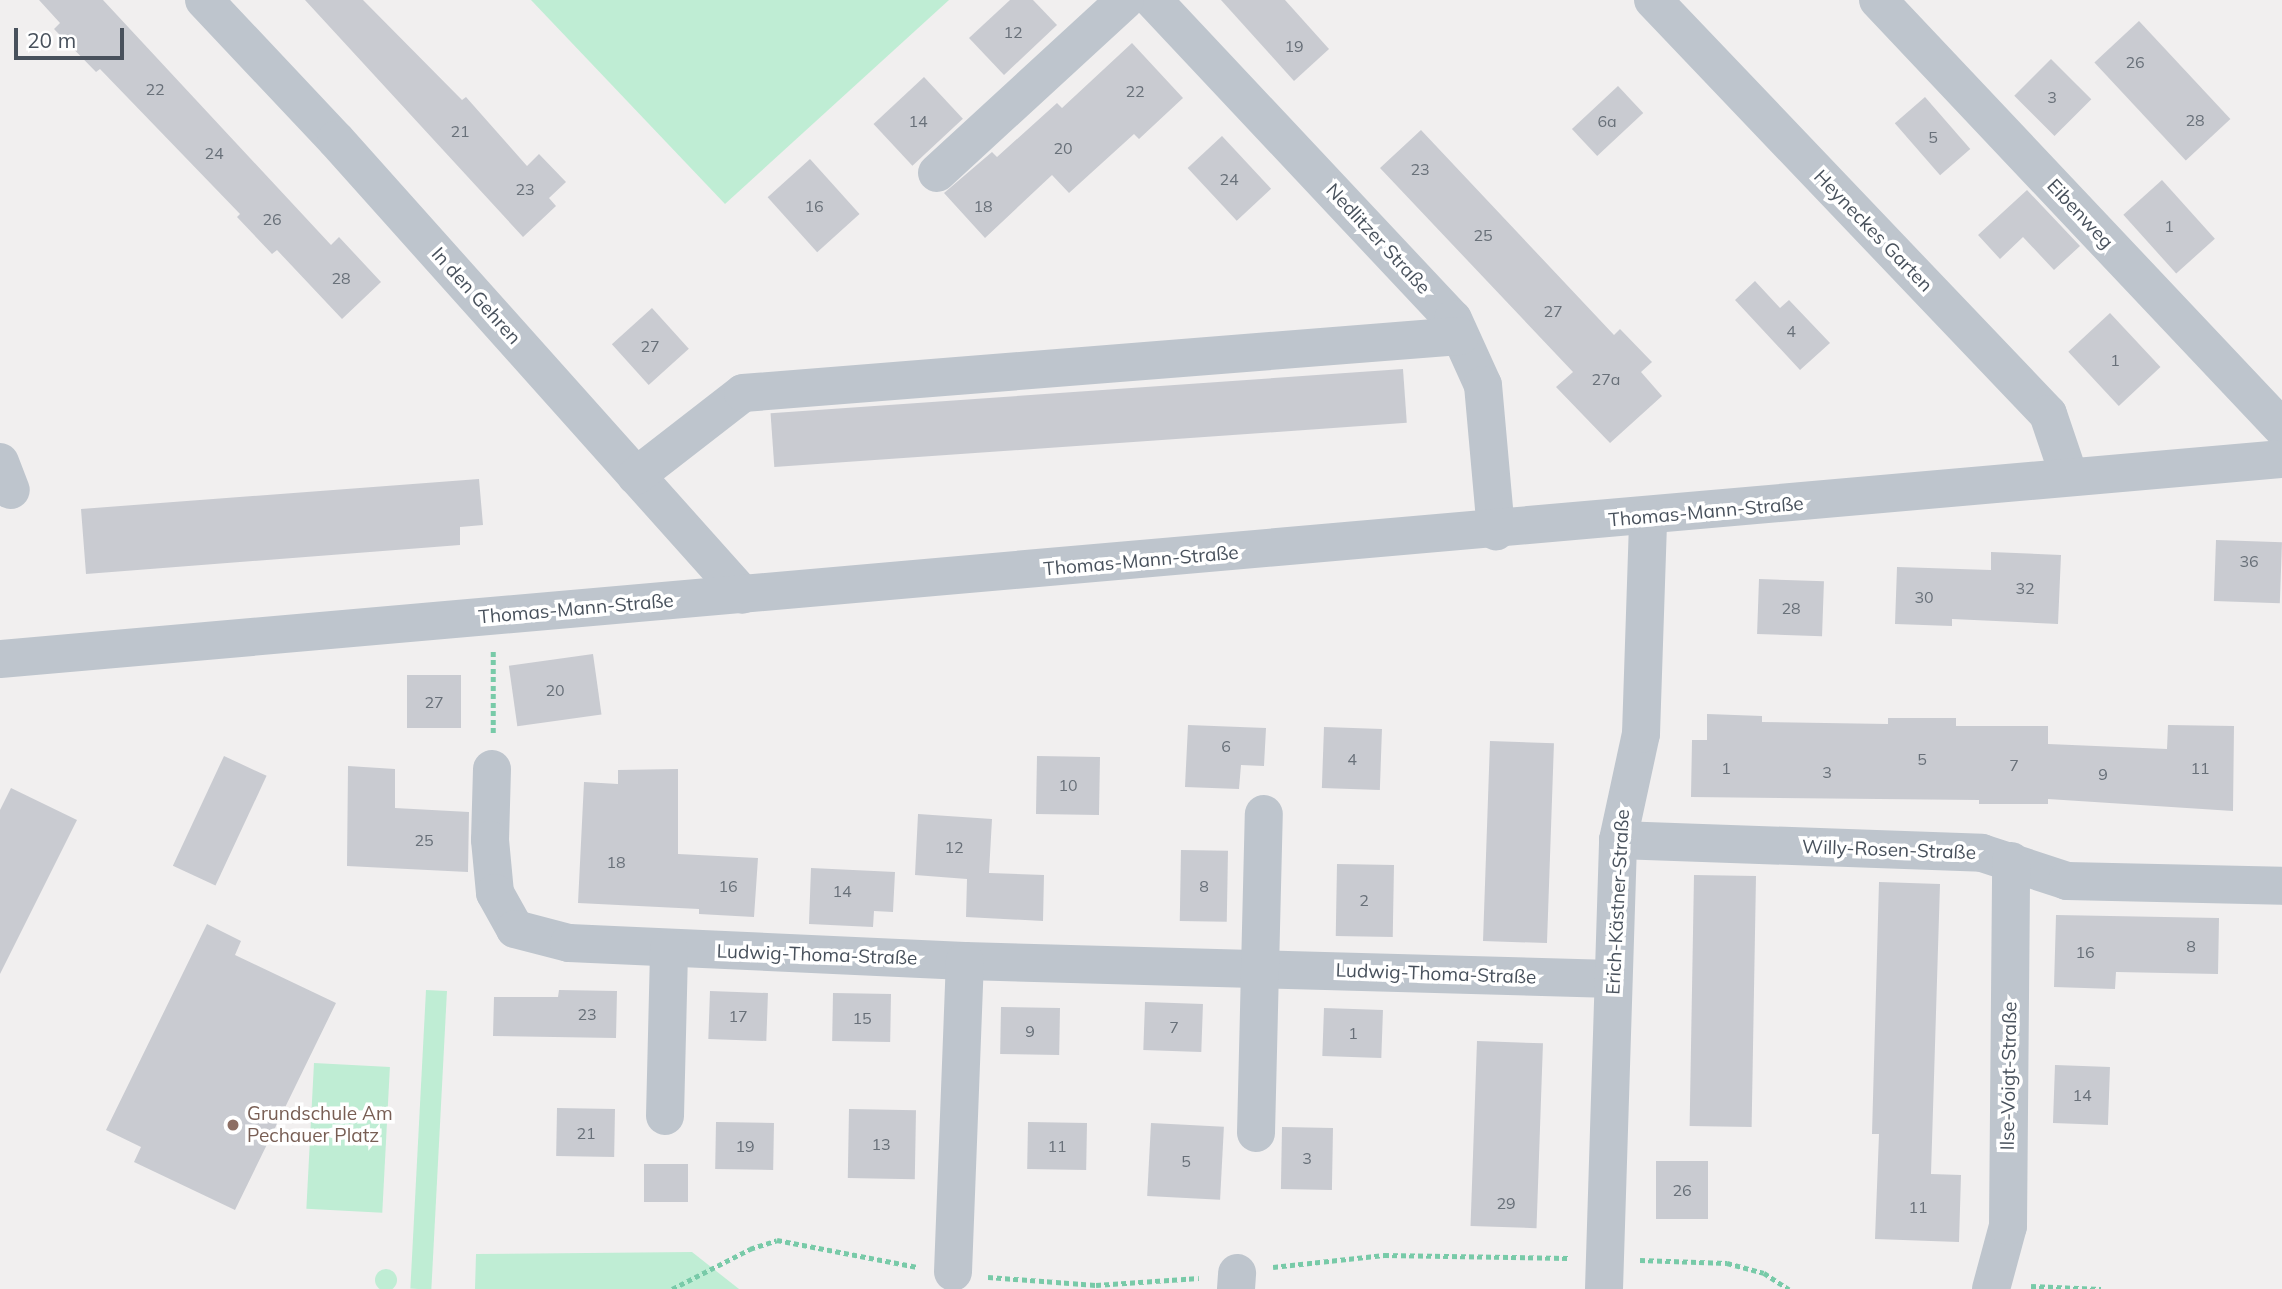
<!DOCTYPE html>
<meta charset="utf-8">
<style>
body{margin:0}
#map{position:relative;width:2282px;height:1289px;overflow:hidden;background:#f1efef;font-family:Mulish,sans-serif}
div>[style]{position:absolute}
.green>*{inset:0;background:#bfedd4;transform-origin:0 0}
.round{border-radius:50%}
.building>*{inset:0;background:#c9cbd1;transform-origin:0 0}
.path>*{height:4.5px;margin-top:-2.25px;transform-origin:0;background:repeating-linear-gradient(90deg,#78caa8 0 5px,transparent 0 8.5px)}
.minor>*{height:38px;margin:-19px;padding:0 19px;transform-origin:19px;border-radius:19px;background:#bec5cd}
.dots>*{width:19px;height:19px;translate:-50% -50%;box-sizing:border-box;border:4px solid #fff;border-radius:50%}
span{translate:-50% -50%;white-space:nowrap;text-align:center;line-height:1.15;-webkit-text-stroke:7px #fff;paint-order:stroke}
.number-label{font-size:16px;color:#687079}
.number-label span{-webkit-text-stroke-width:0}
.street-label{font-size:19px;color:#48515c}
.education-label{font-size:19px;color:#785e54}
.left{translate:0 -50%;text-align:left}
.scale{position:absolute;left:14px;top:28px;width:110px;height:32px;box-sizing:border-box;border:4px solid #48515c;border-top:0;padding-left:9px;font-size:21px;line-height:24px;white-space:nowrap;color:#48515c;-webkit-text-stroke:5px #fff;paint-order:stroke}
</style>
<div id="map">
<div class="green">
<i style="clip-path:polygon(531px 0,949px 0,725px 204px)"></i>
<i style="left:426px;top:990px;width:21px;height:299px;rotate:3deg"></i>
<i style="left:314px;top:1063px;width:76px;height:146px;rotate:3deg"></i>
<i style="clip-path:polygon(692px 1252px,739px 1289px,475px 1289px,476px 1254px)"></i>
<i class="round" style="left:375px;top:1269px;width:22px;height:22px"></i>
</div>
<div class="building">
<i style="clip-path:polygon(39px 0,103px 0,331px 245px,339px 237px,381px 282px,342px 319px,277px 250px,272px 254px,237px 217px,240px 214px,100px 69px,96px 72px,54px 29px,60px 23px)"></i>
<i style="clip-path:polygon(305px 0,363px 0,462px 100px,466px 97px,527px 166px,539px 154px,566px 182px,549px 198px,556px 206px,523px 237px)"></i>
<i style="clip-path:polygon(1010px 0,1033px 0,1057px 25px,1004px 75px,969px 38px)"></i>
<i style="clip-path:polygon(1221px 0,1285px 0,1329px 49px,1294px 81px)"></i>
<i style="left:2139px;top:21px;width:134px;height:61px;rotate:47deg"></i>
<i style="clip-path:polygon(1132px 43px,1183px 98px,1139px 139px,1134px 134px,1069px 193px,1052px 175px,985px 238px,944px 193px,992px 152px,997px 157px,1057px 103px,1062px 108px)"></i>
<i style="left:2051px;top:59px;width:57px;height:52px;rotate:45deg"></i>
<i style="left:924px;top:77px;width:57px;height:69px;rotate:47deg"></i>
<i style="left:1618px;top:86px;width:37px;height:63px;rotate:47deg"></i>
<i style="left:1925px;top:97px;width:69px;height:40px;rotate:49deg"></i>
<i style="clip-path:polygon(1421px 130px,1614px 335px,1620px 329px,1652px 362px,1641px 372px,1662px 396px,1610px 443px,1556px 387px,1573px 372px,1380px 168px)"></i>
<i style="left:1222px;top:136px;width:72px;height:47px;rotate:47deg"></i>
<i style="left:810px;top:159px;width:74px;height:57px;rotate:48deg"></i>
<i style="left:2162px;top:180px;width:79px;height:52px;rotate:48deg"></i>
<i style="clip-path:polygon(2027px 190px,2080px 246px,2054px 270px,2023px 237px,2000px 259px,1978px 235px)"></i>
<i style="clip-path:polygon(1755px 281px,1780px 308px,1789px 300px,1830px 343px,1800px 370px,1735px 300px)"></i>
<i style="left:652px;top:308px;width:55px;height:54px;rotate:48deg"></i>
<i style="left:2110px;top:313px;width:74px;height:57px;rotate:47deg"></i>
<i style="left:1403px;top:369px;width:54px;height:634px;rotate:86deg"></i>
<i style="clip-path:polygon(479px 479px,483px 525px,460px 527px,460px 545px,86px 574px,81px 509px)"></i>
<i style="left:2216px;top:540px;width:66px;height:61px;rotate:2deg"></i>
<i style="clip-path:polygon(1991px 552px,2061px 555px,2058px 624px,1952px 619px,1952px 626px,1895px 624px,1897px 567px,1991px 570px)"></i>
<i style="left:1759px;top:579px;width:65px;height:55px;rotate:2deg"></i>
<i style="left:593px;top:654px;width:61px;height:85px;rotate:82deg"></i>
<i style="left:461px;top:675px;width:53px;height:54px;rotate:90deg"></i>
<i style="clip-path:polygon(1707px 714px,1762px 716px,1762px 722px,1888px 724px,1888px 718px,1956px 718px,1956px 726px,2048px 726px,2048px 744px,2167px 749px,2168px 725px,2234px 726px,2233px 811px,2048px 799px,2048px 804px,1979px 804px,1979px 800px,1691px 797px,1692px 740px,1707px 740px)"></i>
<i style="clip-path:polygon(1188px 725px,1266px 728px,1264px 766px,1241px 765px,1239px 789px,1185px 787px)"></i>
<i style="left:1324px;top:727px;width:58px;height:61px;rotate:2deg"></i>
<i style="left:1490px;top:741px;width:64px;height:200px;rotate:2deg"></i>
<i style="left:224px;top:756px;width:47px;height:121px;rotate:25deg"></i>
<i style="left:1037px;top:756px;width:63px;height:58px;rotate:1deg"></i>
<i style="clip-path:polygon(348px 766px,395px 769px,395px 808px,469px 812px,468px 872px,347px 866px)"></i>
<i style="clip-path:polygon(678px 769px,678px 854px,758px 858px,754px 917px,699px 914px,699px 909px,578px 903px,584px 782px,618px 784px,618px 770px)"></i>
<i style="clip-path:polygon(11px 788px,77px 820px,0 974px,0 810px)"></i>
<i style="clip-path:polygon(918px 814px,992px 819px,989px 873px,1044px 875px,1043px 921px,966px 917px,967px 879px,915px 875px)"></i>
<i style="left:1181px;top:850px;width:47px;height:71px;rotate:1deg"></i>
<i style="left:1337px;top:864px;width:57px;height:72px;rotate:1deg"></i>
<i style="clip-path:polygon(811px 868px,895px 872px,893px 912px,874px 911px,873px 927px,809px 924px)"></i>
<i style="left:1694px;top:875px;width:62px;height:251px;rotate:1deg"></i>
<i style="clip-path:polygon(1879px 882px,1940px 884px,1931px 1174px,1961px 1175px,1959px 1242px,1875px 1239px,1879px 1134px,1872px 1134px)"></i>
<i style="clip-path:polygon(2056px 915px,2219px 918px,2218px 974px,2116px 972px,2115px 989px,2054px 987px)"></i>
<i style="clip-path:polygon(207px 924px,241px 941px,235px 955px,336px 1003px,235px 1210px,134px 1162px,141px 1147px,106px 1130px)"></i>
<i style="clip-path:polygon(559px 990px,617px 991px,616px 1038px,493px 1036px,494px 997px,558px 997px)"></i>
<i style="left:710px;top:991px;width:58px;height:48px;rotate:2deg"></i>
<i style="left:833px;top:993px;width:58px;height:48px;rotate:1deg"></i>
<i style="left:1145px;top:1002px;width:58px;height:48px;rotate:2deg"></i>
<i style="left:1001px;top:1007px;width:59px;height:47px;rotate:1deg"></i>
<i style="left:1324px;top:1008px;width:59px;height:48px;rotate:2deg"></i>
<i style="left:1477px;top:1041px;width:66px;height:185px;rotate:2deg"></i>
<i style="left:2055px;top:1065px;width:55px;height:58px;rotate:2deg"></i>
<i style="left:557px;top:1108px;width:58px;height:48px;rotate:1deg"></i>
<i style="left:849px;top:1109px;width:67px;height:69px;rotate:1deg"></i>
<i style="left:716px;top:1122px;width:58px;height:47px;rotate:1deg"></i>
<i style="left:1028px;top:1122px;width:59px;height:47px;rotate:1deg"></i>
<i style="left:1151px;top:1123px;width:73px;height:73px;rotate:3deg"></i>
<i style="left:1282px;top:1127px;width:51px;height:62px;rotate:1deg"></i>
<i style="left:1656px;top:1161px;width:52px;height:58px"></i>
<i style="left:644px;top:1164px;width:44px;height:38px"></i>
</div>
<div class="path">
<i style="left:493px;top:733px;width:82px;rotate:-90deg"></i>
<i style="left:1640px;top:1260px;width:87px;rotate:2deg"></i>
<i style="left:1727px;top:1263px;width:38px;rotate:15deg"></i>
<i style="left:1764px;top:1273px;width:30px;rotate:33deg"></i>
<i style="left:1273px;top:1267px;width:112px;rotate:-6.2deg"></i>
<i style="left:1384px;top:1255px;width:184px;rotate:0.9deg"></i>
<i style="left:988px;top:1277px;width:108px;rotate:4.2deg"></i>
<i style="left:1096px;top:1285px;width:103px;rotate:-3.9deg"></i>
<i style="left:2031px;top:1286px;width:70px;rotate:2.5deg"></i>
<i style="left:672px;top:1289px;width:88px;rotate:-27.1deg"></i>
<i style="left:750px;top:1249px;width:28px;rotate:-18deg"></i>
<i style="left:777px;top:1240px;width:143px;rotate:10.9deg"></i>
</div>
<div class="minor">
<i style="left:204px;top:0;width:192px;rotate:46.7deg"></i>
<i style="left:336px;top:140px;width:610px;rotate:48.19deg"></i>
<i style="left:1153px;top:0;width:438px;rotate:46.8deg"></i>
<i style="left:1453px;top:319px;width:72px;rotate:65.6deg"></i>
<i style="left:1483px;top:385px;width:147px;rotate:84.9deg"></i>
<i style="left:1653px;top:0;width:572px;rotate:46.35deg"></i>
<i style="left:2048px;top:414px;width:65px;rotate:71.3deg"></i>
<i style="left:1878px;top:0;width:589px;rotate:46.65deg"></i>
<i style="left:937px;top:173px;width:255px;rotate:-42.6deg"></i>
<i style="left:0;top:462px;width:30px;rotate:69deg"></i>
<i style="left:636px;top:476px;width:135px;rotate:-37.8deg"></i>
<i style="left:743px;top:393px;width:719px;rotate:-4.55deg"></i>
<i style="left:0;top:659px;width:2291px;rotate:-5.01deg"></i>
<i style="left:492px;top:769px;width:71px;rotate:91.6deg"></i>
<i style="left:490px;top:840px;width:53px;rotate:84.6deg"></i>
<i style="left:495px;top:893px;width:41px;rotate:60.9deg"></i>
<i style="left:515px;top:929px;width:56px;rotate:14.5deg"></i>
<i style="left:569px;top:943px;width:396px;rotate:2.6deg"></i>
<i style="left:965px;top:961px;width:648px;rotate:1.59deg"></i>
<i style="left:1618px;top:840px;width:364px;rotate:2deg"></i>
<i style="left:1982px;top:853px;width:89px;rotate:18.2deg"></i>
<i style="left:2067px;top:881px;width:215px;rotate:1.3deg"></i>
<i style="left:665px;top:1116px;width:167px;rotate:-88.6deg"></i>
<i style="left:1256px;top:1133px;width:319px;rotate:-88.6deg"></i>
<i style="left:953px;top:1272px;width:311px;rotate:-87.8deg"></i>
<i style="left:1236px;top:1289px;width:16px;rotate:-86deg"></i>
<i style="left:1604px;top:1289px;width:449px;rotate:-88.2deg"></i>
<i style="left:1618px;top:840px;width:108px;rotate:-77.8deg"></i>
<i style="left:1641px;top:734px;width:216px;rotate:-88.1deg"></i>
<i style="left:1991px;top:1289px;width:65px;rotate:-74.9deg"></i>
<i style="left:2008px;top:1226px;width:365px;rotate:-89.5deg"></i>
</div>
<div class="dots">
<i style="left:233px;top:1125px;background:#8d6e63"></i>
</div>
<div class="number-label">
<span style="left:1013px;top:32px">12</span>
<span style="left:1294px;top:46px">19</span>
<span style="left:2135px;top:62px">26</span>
<span style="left:155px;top:89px">22</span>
<span style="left:1135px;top:91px">22</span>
<span style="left:2052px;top:97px">3</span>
<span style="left:2195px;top:120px">28</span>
<span style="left:918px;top:121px">14</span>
<span style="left:1607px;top:121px">6a</span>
<span style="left:460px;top:131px">21</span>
<span style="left:1933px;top:137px">5</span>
<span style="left:1063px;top:148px">20</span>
<span style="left:214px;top:153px">24</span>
<span style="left:1420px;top:169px">23</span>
<span style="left:1229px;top:179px">24</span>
<span style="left:525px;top:189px">23</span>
<span style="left:814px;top:206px">16</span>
<span style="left:983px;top:206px">18</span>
<span style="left:272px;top:219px">26</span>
<span style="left:2169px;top:226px">1</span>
<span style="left:1483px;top:235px">25</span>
<span style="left:341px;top:278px">28</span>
<span style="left:1553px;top:311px">27</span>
<span style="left:1791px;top:331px">4</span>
<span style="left:650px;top:346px">27</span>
<span style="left:2115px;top:360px">1</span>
<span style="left:1606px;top:379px">27a</span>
<span style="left:2249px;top:561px">36</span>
<span style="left:2025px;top:588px">32</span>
<span style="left:1924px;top:597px">30</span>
<span style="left:1791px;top:608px">28</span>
<span style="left:555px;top:690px">20</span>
<span style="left:434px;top:702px">27</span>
<span style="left:1226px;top:746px">6</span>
<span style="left:1352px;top:759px">4</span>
<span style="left:1922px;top:759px">5</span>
<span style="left:2014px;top:765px">7</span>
<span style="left:1726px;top:768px">1</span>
<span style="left:2200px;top:768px">11</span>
<span style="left:1827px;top:772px">3</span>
<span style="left:2103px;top:774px">9</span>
<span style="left:1068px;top:785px">10</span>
<span style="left:424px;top:840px">25</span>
<span style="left:954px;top:847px">12</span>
<span style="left:616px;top:862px">18</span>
<span style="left:728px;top:886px">16</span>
<span style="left:1204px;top:886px">8</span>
<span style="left:842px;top:891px">14</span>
<span style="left:1364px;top:900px">2</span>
<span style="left:2191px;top:946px">8</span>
<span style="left:2085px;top:952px">16</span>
<span style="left:587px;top:1014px">23</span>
<span style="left:738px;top:1016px">17</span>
<span style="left:862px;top:1018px">15</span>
<span style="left:1174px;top:1027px">7</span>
<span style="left:1030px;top:1031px">9</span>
<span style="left:1353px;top:1033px">1</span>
<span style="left:2082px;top:1095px">14</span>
<span style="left:586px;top:1133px">21</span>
<span style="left:881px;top:1144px">13</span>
<span style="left:745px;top:1146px">19</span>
<span style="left:1057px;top:1146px">11</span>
<span style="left:1307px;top:1158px">3</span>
<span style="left:1186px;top:1161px">5</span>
<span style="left:1682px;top:1190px">26</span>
<span style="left:1506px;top:1203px">29</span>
<span style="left:1918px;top:1207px">11</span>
</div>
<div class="street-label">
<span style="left:2080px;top:214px;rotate:47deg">Eibenweg</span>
<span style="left:1873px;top:231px;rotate:46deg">Heyneckes Garten</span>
<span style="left:1378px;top:239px;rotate:47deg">Nedlitzer Straße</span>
<span style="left:476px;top:296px;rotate:48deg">In den Gehren</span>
<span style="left:1706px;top:512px;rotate:-5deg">Thomas-Mann-Straße</span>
<span style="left:1141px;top:561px;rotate:-5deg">Thomas-Mann-Straße</span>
<span style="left:576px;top:609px;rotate:-5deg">Thomas-Mann-Straße</span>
<span style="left:1889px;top:850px;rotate:2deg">Willy-Rosen-Straße</span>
<span style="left:1618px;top:902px;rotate:-87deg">Erich-Kästner-Straße</span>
<span style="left:817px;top:955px;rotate:2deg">Ludwig-Thoma-Straße</span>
<span style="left:1436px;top:974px;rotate:2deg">Ludwig-Thoma-Straße</span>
<span style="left:2009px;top:1076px;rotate:-89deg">Ilse-Voigt-Straße</span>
</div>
<div class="education-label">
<span class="left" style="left:247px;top:1125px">Grundschule Am<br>Pechauer Platz</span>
</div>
<div class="scale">20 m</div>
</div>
